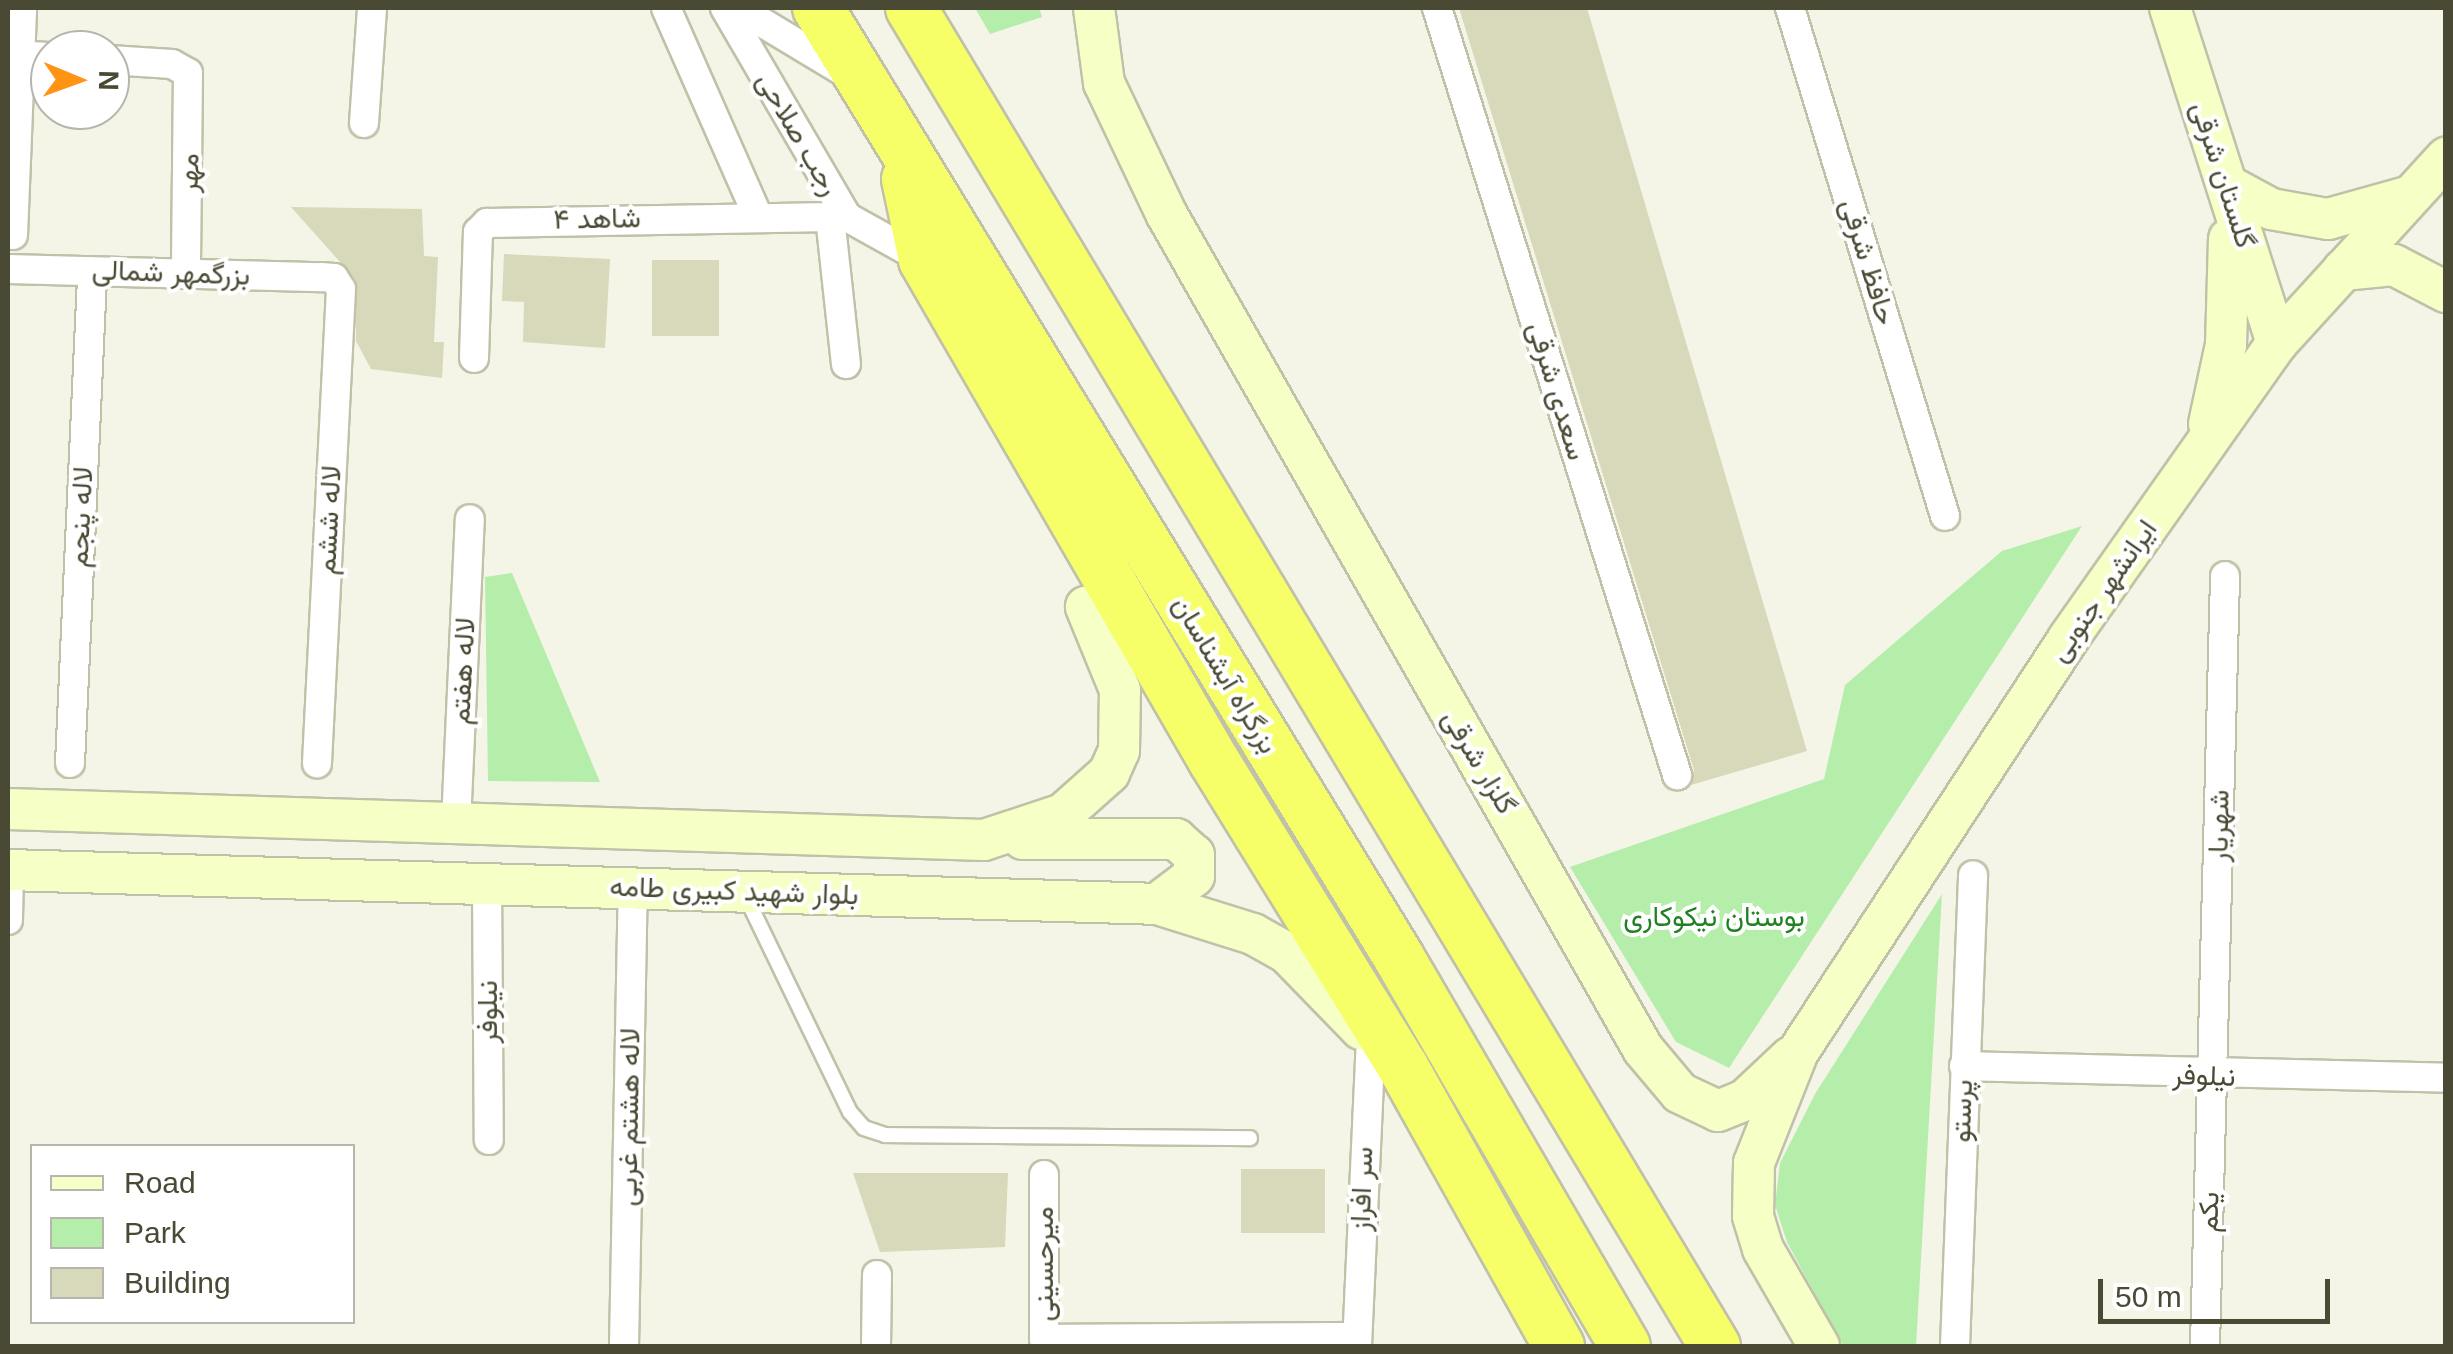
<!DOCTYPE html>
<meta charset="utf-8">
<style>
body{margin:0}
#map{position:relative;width:2453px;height:1354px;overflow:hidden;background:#f4f5e6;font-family:Arial,Vazirmatn,sans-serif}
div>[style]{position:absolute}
.green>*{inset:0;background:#b5eeab}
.building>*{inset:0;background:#d8d8ba;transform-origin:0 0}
.roads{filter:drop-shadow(2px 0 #c0c1a8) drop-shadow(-2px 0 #c0c1a8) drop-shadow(0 2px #c0c1a8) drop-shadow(0 -2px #c0c1a8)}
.lane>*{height:14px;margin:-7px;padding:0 7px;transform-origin:7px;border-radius:7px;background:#fff}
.street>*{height:28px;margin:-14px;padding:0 14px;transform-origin:14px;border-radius:14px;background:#fff}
.secondary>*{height:40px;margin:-20px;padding:0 20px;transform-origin:20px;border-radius:20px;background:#f6ffc6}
.highway>*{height:50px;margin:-25px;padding:0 25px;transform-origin:25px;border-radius:25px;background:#f6ff67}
span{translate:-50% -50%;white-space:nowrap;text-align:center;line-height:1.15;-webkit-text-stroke:8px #fff;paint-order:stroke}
.street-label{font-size:28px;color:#494934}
.park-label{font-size:28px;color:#218122}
.frame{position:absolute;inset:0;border:10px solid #494934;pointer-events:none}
.legend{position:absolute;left:30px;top:1144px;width:325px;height:180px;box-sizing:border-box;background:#fff;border:2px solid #b6b6ae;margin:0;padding:12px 18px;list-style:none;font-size:30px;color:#494934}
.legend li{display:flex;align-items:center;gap:20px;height:50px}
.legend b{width:50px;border:2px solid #b6b6ae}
.north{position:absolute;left:30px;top:30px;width:100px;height:100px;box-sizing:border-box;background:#fff;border:2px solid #b6b6ae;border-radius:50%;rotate:91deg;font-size:28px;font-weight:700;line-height:40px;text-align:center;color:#494934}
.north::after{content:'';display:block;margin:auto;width:35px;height:45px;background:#ff9313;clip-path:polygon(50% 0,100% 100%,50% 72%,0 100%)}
.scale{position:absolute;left:2098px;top:1279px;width:232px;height:45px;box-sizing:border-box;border:5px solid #494934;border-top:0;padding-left:12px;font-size:30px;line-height:35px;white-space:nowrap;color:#494934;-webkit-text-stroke:8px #fff;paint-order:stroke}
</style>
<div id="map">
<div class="green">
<i style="clip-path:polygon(975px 8px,1039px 8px,1042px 17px,990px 34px)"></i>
<i style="clip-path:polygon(2082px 526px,1729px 1068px,1676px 1042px,1570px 867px,1824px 779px,1845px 685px,2002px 551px)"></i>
<i style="clip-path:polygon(512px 573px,600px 782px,488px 781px,485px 577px)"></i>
<i style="clip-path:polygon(1942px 894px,1916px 1346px,1843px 1346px,1787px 1242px,1775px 1205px,1780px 1163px,1815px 1094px)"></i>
</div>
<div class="building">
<i style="clip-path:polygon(1459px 8px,1587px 8px,1807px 751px,1691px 785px,1694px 770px)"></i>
<i style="clip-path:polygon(291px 207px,422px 209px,424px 256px,438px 257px,434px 342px,444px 342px,442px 378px,371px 369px,356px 341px,356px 280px)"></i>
<i style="clip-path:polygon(504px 254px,610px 259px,605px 348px,523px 342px,524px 302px,502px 301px)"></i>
<i style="left:652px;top:260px;width:67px;height:76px"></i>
<i style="left:1325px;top:1169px;width:64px;height:84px;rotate:90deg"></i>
<i style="clip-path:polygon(853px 1173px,1008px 1173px,1005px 1247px,880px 1252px)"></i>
</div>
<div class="roads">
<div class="lane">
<i style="left:746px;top:897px;width:239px;rotate:64.2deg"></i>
<i style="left:850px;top:1112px;width:21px;rotate:49deg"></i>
<i style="left:864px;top:1128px;width:22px;rotate:18deg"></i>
<i style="left:885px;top:1135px;width:365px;rotate:0.5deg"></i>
</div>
<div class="street">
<i style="left:666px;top:8px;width:228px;rotate:66.2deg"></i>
<i style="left:725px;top:8px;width:242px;rotate:59.7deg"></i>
<i style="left:847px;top:217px;width:90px;rotate:29.1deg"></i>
<i style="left:738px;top:8px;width:128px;rotate:31deg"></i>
<i style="left:1437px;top:8px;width:804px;rotate:72.62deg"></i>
<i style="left:1790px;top:8px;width:531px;rotate:73.03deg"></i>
<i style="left:8px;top:55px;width:42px;rotate:2.7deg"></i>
<i style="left:110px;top:60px;width:62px;rotate:3.7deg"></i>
<i style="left:172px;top:64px;width:18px;rotate:29deg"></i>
<i style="left:188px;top:73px;width:201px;rotate:90.6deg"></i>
<i style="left:364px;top:123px;width:115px;rotate:-86deg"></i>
<i style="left:830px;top:217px;width:148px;rotate:83.8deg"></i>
<i style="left:13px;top:235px;width:227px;rotate:-87.7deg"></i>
<i style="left:8px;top:269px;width:313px;rotate:1.5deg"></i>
<i style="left:321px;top:277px;width:13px;rotate:4deg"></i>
<i style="left:334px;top:278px;width:13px;rotate:58deg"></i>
<i style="left:341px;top:289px;width:475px;rotate:92.9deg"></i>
<i style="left:474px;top:358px;width:126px;rotate:-88.2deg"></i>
<i style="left:478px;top:232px;width:13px;rotate:-45deg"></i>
<i style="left:487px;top:223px;width:360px;rotate:-1deg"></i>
<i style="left:70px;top:763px;width:492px;rotate:-87.4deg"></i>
<i style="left:456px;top:823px;width:304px;rotate:-87.4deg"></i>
<i style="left:487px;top:884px;width:256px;rotate:89.6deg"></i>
<i style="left:8px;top:920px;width:50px;rotate:-88.9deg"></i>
<i style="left:1964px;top:1066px;width:482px;rotate:1.4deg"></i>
<i style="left:1044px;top:1175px;width:164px;rotate:90deg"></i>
<i style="left:1044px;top:1339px;width:313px;rotate:-0.4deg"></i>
<i style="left:624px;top:1346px;width:458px;rotate:-88.9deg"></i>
<i style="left:876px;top:1346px;width:71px;rotate:-89.2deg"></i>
<i style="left:1357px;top:1346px;width:305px;rotate:-87.4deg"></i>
<i style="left:1955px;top:1346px;width:471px;rotate:-87.8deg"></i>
<i style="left:2205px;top:1346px;width:770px;rotate:-88.51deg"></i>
</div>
<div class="secondary">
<i style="left:1094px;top:8px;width:76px;rotate:82.4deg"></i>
<i style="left:1104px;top:83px;width:146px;rotate:64.5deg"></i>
<i style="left:1167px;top:215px;width:960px;rotate:60.28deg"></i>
<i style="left:1643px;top:1049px;width:57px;rotate:49.9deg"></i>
<i style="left:1680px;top:1093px;width:42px;rotate:25.3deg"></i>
<i style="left:1718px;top:1111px;width:29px;rotate:-22deg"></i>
<i style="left:1745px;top:1100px;width:63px;rotate:-43.1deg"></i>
<i style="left:2170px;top:8px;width:352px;rotate:72.3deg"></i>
<i style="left:2227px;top:185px;width:50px;rotate:28.6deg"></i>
<i style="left:2271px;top:209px;width:58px;rotate:10deg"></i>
<i style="left:2328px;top:219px;width:82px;rotate:-15.6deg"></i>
<i style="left:2343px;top:270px;width:51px;rotate:-5.6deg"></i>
<i style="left:2394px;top:265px;width:59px;rotate:27.4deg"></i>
<i style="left:2209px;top:424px;width:81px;rotate:-77.9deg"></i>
<i style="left:2226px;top:345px;width:106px;rotate:-88.4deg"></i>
<i style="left:8px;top:809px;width:976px;rotate:1.82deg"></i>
<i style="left:984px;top:840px;width:83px;rotate:-18.2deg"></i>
<i style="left:1063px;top:814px;width:62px;rotate:-41.7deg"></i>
<i style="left:1109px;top:773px;width:24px;rotate:-66deg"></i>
<i style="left:1119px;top:751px;width:61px;rotate:-89.1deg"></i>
<i style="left:1120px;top:690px;width:90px;rotate:-112.3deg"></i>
<i style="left:1023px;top:839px;width:153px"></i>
<i style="left:1176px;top:839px;width:24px;rotate:42deg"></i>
<i style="left:1194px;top:855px;width:21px;rotate:90deg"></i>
<i style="left:1194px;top:876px;width:46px;rotate:142.9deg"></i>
<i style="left:8px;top:870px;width:1150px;rotate:1.69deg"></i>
<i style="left:1157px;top:904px;width:101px;rotate:17.4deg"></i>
<i style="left:1253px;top:934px;width:39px;rotate:29deg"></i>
<i style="left:1287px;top:953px;width:106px;rotate:45.8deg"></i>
<i style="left:1819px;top:1346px;width:112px;rotate:-120deg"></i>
<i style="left:1763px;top:1249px;width:34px;rotate:-107deg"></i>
<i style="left:1753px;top:1216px;width:53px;rotate:-88.9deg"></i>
<i style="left:1754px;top:1163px;width:119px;rotate:-68.4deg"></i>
<i style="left:1798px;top:1052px;width:493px;rotate:-56.8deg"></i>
<i style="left:2068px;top:639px;width:362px;rotate:-54.8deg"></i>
<i style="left:2277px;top:343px;width:251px;rotate:-47.6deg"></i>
</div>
<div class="highway">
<i style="left:818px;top:8px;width:1111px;rotate:58.54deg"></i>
<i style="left:1398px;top:956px;width:451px;rotate:59.8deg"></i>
<i style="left:911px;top:8px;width:1561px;rotate:59deg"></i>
<i style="left:907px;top:179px;width:83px;rotate:78.1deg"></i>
<i style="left:924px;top:260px;width:579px;rotate:59.94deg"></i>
<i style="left:1214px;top:761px;width:360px;rotate:58.3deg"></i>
<i style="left:1403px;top:1067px;width:320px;rotate:60.8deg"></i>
</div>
</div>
<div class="street-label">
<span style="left:798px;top:134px;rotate:60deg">رجب صلاحی</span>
<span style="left:189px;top:173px;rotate:-88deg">مهر</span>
<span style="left:2223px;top:175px;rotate:72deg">گلستان شرقی</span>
<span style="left:597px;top:219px;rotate:-1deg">شاهد ۴</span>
<span style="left:1868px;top:262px;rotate:73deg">حافظ شرقی</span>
<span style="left:171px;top:273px;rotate:2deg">بزرگمهر شمالی</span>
<span style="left:1557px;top:391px;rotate:73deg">سعدی شرقی</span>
<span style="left:81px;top:517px;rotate:-87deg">لاله پنجم</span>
<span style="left:329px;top:520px;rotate:-87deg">لاله ششم</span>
<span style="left:2103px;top:591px;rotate:-55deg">ایرانشهر جنوبی</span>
<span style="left:463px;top:671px;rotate:-87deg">لاله هفتم</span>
<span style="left:1225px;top:675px;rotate:59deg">بزرگراه آبشناسان</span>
<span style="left:1479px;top:762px;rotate:59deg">گلزار شرقی</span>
<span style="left:2219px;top:826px;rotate:-89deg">شهریار</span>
<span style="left:734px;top:891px;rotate:2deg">بلوار شهید کبیری طامه</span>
<span style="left:488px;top:1012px;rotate:-90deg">نیلوفر</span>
<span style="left:2204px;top:1076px;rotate:2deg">نیلوفر</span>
<span style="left:1962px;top:1111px;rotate:-88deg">پرستو</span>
<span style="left:629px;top:1117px;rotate:-89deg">لاله هشتم غربی</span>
<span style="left:1362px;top:1189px;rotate:-88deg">سر افراز</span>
<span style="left:2209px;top:1212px;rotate:-88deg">یکم</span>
<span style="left:1044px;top:1264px;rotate:-90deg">میرحسینی</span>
</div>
<div class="park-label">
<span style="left:1714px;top:917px">بوستان نیکوکاری</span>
</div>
<div class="frame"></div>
<ul class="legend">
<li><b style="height:12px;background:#f6ffc6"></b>Road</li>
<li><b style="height:28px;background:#b5eeab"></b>Park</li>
<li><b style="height:28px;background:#d8d8ba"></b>Building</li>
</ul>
<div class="north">N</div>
<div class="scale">50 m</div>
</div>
